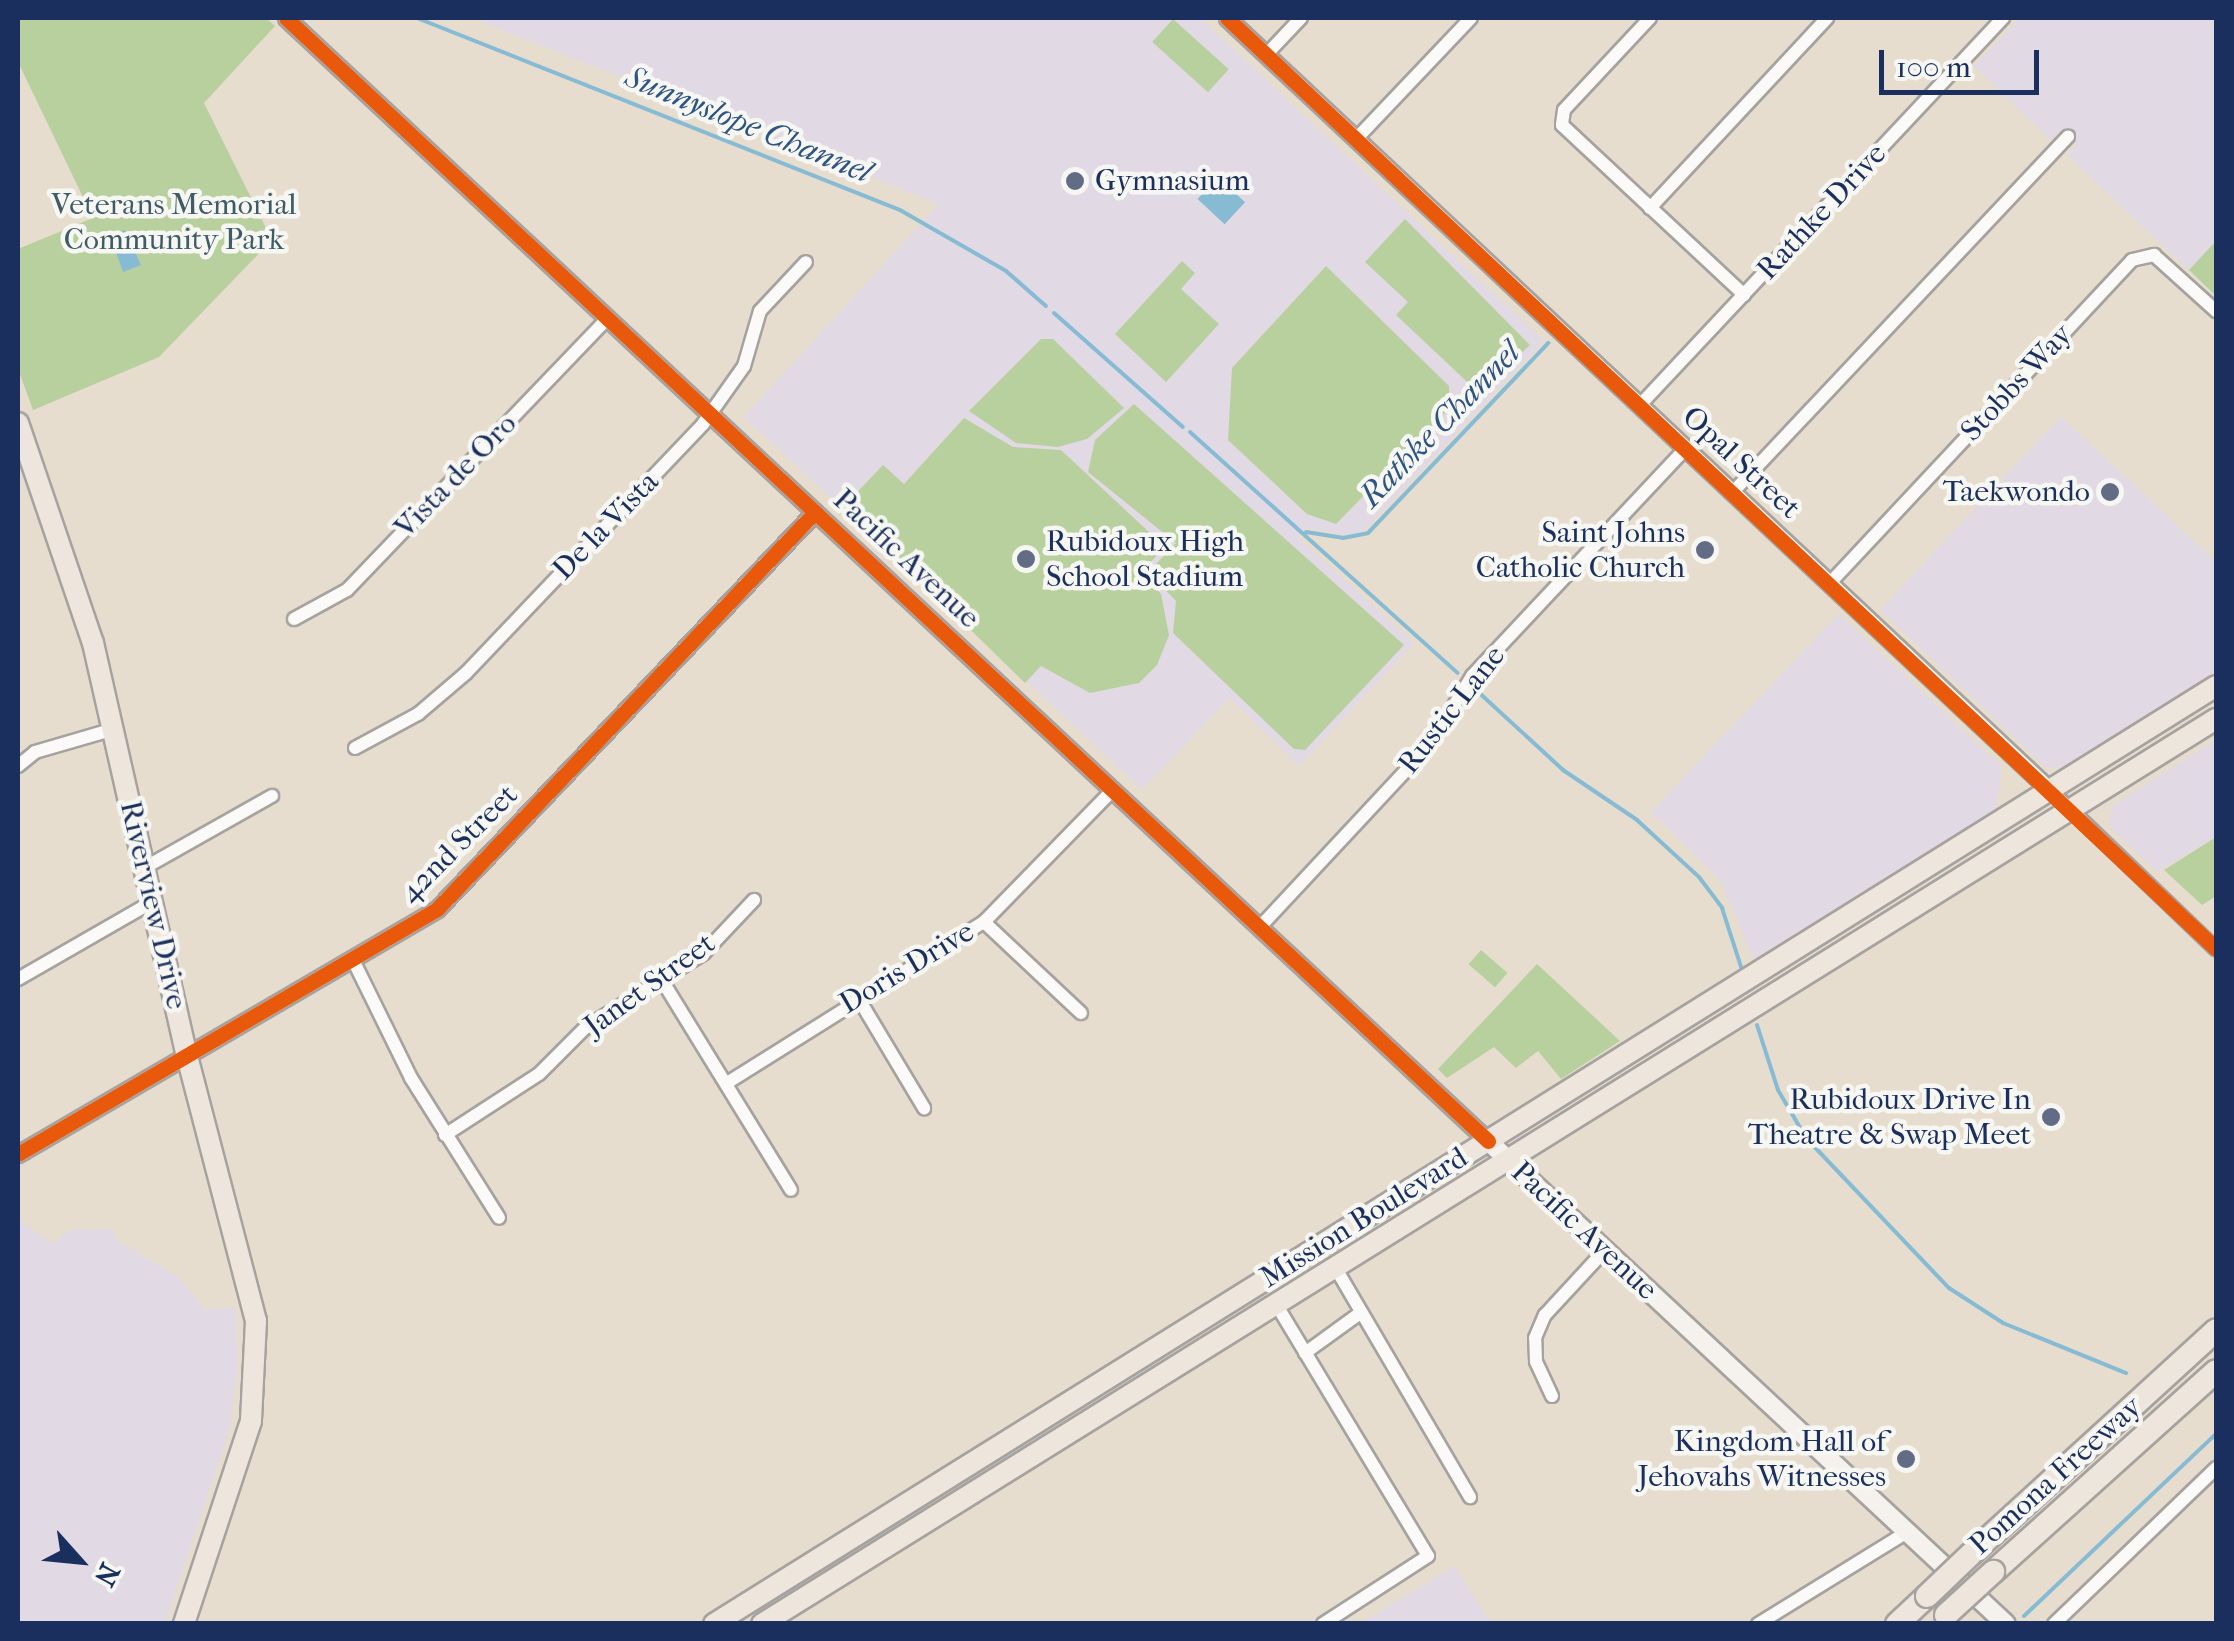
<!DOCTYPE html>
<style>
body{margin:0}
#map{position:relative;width:2234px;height:1641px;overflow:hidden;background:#e6ddce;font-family:"IM FELL French Canon",serif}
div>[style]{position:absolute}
.built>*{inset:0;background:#e1d9e4}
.green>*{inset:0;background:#b8d09e;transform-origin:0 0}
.water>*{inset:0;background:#87bbd4;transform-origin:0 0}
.stream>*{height:4px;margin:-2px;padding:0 2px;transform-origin:2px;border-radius:2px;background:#87bbd4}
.roads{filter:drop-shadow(2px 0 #a5a29f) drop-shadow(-2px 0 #a5a29f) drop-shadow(0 2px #a5a29f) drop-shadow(0 -2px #a5a29f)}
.minor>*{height:12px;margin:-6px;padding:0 6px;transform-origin:6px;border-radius:6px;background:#fbfaf8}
.tertiary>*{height:15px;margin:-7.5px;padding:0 7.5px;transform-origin:7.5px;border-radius:7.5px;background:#fbfaf8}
.secondary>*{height:18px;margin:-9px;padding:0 9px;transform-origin:9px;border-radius:9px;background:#f5f1ed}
.primary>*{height:20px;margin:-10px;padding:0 10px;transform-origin:10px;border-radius:10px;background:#eee5dc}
.motorway>*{height:22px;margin:-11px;padding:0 11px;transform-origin:11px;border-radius:11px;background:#eee5dc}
.bridges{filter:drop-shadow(2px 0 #a5a29f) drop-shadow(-2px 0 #a5a29f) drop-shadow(0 2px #a5a29f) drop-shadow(0 -2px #a5a29f)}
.motorway-bridge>*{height:22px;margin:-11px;padding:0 11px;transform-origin:11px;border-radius:11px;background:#eee5dc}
.cycleway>*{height:15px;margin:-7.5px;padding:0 7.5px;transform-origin:7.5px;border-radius:7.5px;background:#e8590c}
.dots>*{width:28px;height:28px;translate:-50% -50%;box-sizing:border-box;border:5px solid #f6f6f2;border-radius:50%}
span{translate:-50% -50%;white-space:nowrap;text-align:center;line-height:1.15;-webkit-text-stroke:9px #f6f6f2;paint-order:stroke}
.poi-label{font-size:30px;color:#1b2f5e}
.left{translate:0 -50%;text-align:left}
.right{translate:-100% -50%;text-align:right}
.park-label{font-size:30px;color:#3f5c66}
.street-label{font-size:30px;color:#1b2f5e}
.water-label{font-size:32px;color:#2f5482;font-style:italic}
.frame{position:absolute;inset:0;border:20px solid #1b2f5e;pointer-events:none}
.north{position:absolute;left:30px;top:1511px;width:100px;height:100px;-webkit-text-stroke:8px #f6f6f2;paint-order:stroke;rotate:117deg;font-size:28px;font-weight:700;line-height:40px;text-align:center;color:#1b2f5e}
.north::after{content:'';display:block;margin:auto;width:35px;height:45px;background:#1b2f5e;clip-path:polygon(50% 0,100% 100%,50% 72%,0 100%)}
.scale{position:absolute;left:1879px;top:50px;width:160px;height:45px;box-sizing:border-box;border:5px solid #1b2f5e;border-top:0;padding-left:12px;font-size:30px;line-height:35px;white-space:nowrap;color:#1b2f5e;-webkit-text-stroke:8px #f6f6f2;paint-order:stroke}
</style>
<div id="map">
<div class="built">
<i style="clip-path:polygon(472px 18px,1200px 18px,1544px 341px,1365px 530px,1349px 535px,1307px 528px,1298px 538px,1414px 643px,1299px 766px,1230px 698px,1142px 789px,744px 417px,939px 204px)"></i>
<i style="clip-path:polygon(2020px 18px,2216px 18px,2216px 296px,2067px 155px,2076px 145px,2061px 130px,2051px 140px,1974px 66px)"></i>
<i style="clip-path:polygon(2061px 417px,2216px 562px,2216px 671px,2061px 768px,2046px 767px,1880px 610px)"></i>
<i style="clip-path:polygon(1839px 614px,2002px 767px,1996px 809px,1754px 959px,1720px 880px,1651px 812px)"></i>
<i style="clip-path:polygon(2216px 740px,2216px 837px,2157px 872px,2109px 826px,2112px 806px)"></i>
<i style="clip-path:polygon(18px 1220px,53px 1244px,68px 1230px,112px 1229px,116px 1240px,178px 1277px,205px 1310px,235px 1307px,238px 1365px,229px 1431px,165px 1623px,18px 1623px)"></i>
<i style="clip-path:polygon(1455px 1566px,1490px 1623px,1362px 1623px)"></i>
</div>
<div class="green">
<i style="clip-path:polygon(18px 18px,266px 18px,275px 26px,204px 103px,272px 240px,159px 357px,33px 410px,18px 369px,18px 249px,93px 218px,18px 62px)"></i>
<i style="left:1173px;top:19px;width:75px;height:31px;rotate:42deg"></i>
<i style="clip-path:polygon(1405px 219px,1530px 345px,1479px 393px,1396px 315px,1408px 302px,1365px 262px)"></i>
<i style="clip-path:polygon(2216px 241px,2216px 296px,2189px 270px)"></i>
<i style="clip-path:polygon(1182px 261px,1195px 273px,1181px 289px,1219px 324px,1166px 382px,1115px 334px)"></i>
<i style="clip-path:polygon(1326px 266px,1449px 386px,1450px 408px,1336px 524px,1307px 514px,1228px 440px,1232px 368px)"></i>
<i style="clip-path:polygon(1041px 339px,1053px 339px,1124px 408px,1087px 439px,1058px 447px,1016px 443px,969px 411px)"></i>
<i style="clip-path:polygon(1134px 404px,1404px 645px,1305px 750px,1294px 749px,1173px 633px,1176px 601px,1156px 580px,1155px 565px,1176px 543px,1088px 472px,1095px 440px)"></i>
<i style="clip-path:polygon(964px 418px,1013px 447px,1061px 450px,1165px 547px,1141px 572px,1161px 594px,1169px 635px,1157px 665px,1139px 683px,1090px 693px,1041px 666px,1025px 683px,844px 506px,883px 465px,904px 484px)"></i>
<i style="clip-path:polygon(2216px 837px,2216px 896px,2202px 905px,2164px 870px)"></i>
<i style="left:1481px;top:950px;width:35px;height:19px;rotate:41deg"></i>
<i style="clip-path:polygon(1537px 964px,1620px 1041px,1561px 1079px,1538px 1051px,1516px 1068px,1494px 1047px,1447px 1078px,1438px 1069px)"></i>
</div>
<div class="water">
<i style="left:1218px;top:177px;width:37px;height:30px;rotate:43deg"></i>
<i style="clip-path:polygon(125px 230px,141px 265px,123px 272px,110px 235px)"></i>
</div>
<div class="stream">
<i style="left:417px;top:18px;width:520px;rotate:21.68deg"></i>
<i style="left:900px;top:210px;width:122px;rotate:29.9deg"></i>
<i style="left:1006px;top:271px;width:53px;rotate:41.2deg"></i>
<i style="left:1054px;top:313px;width:172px;rotate:41.5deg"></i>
<i style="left:1190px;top:432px;width:360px;rotate:42deg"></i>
<i style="left:1306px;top:532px;width:37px;rotate:9deg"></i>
<i style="left:1343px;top:538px;width:25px;rotate:-11deg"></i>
<i style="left:1368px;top:533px;width:262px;rotate:-46.5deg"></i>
<i style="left:1475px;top:689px;width:120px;rotate:42.6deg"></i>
<i style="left:1563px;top:770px;width:89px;rotate:34deg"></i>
<i style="left:1637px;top:820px;width:84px;rotate:42.6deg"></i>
<i style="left:1699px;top:877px;width:39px;rotate:53deg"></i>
<i style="left:1722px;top:908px;width:62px;rotate:72.1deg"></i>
<i style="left:1757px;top:1025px;width:68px;rotate:72.1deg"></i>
<i style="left:1778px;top:1090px;width:56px;rotate:59.7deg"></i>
<i style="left:1806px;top:1138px;width:207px;rotate:46.4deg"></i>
<i style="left:1949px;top:1288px;width:64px;rotate:32.9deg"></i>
<i style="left:2003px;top:1323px;width:133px;rotate:22.1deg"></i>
<i style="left:2024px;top:1616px;width:265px;rotate:-43.5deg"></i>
</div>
<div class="roads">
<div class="minor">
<i style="left:1650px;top:18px;width:126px;rotate:133.1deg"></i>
<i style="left:1564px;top:110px;width:15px;rotate:98deg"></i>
<i style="left:1562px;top:125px;width:249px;rotate:43deg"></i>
<i style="left:1266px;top:55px;width:51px;rotate:-46.6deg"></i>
<i style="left:1358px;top:137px;width:164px;rotate:-46.5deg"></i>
<i style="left:1650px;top:208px;width:260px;rotate:-47deg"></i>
<i style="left:1640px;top:405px;width:531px;rotate:-46.83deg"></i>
<i style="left:1732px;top:493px;width:490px;rotate:-46.7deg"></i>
<i style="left:1830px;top:583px;width:442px;rotate:-46.9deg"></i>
<i style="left:2132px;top:260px;width:23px;rotate:-13deg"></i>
<i style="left:2154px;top:255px;width:84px;rotate:42.1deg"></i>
<i style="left:294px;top:619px;width:60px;rotate:-28.7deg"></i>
<i style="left:347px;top:590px;width:376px;rotate:-46.2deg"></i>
<i style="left:355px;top:748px;width:72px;rotate:-28.4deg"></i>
<i style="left:418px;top:714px;width:63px;rotate:-40.5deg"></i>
<i style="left:466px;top:673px;width:344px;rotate:-46.4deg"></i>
<i style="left:703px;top:424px;width:71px;rotate:-54.7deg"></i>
<i style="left:744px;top:366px;width:57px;rotate:-73.8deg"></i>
<i style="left:760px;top:311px;width:67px;rotate:-46.8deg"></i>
<i style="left:18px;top:766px;width:22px;rotate:-39deg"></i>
<i style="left:35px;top:752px;width:82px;rotate:-16.2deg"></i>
<i style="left:2050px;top:790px;width:230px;rotate:43.8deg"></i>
<i style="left:144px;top:868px;width:147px;rotate:-29.4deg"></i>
<i style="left:984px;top:922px;width:133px;rotate:43.2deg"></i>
<i style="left:1259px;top:928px;width:249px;rotate:-47deg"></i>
<i style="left:1429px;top:746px;width:82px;rotate:-58.4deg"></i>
<i style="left:1472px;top:676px;width:313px;rotate:-46.8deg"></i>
<i style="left:354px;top:962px;width:129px;rotate:63.8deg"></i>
<i style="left:411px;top:1078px;width:165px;rotate:57.8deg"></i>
<i style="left:18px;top:979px;width:155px;rotate:-29.9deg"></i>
<i style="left:663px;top:982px;width:244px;rotate:58.4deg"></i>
<i style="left:857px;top:996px;width:131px;rotate:59.1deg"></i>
<i style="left:727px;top:1083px;width:303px;rotate:-32.1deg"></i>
<i style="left:984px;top:922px;width:185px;rotate:-45.7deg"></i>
<i style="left:445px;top:1135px;width:112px;rotate:-33deg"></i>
<i style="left:539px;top:1074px;width:65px;rotate:-45deg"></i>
<i style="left:585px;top:1028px;width:141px;rotate:-32.2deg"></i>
<i style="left:704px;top:953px;width:73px;rotate:-46.7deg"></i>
<i style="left:1335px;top:1267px;width:267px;rotate:59.6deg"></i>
<i style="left:1276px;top:1304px;width:294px;rotate:58.9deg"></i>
<i style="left:1428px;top:1556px;width:125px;rotate:147.1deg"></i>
<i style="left:1305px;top:1353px;width:68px;rotate:-36deg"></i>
<i style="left:1552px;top:1396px;width:38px;rotate:-115deg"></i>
<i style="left:1536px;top:1361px;width:23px;rotate:-92deg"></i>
<i style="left:1535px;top:1338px;width:25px;rotate:-67deg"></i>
<i style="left:1545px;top:1315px;width:87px;rotate:-47.3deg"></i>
<i style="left:1758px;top:1624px;width:175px;rotate:-31.7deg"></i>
<i style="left:2054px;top:1624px;width:225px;rotate:-43.9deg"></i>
</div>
<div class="tertiary">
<i style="left:286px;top:18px;width:1645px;rotate:43.05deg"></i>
<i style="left:1227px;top:18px;width:1128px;rotate:43.17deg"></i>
<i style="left:18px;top:1154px;width:485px;rotate:-30.3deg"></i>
<i style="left:437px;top:909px;width:548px;rotate:-46.4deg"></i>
</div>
<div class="secondary">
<i style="left:1488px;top:1141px;width:708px;rotate:43deg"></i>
</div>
<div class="primary">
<i style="left:18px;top:423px;width:232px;rotate:71.2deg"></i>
<i style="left:93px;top:643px;width:424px;rotate:77.2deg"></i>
<i style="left:187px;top:1056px;width:274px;rotate:75.4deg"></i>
<i style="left:256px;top:1321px;width:100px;rotate:92.9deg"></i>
<i style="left:251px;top:1421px;width:214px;rotate:108.3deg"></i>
<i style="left:714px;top:1624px;width:1771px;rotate:-31.98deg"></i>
<i style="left:762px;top:1624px;width:1713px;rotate:-31.9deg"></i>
</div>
<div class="motorway">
<i style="left:1971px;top:1554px;width:332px;rotate:-42.4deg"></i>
<i style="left:1993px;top:1572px;width:300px;rotate:-42deg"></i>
<i style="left:1897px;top:1624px;width:41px;rotate:-43deg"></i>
</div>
</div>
<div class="bridges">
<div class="motorway-bridge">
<i style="left:1927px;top:1596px;width:61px;rotate:-43.7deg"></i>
<i style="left:1946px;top:1615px;width:64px;rotate:-42.5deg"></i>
</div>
</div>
<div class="cycleway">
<i style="left:286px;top:18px;width:1645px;rotate:43.05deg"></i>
<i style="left:1227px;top:18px;width:1358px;rotate:43.27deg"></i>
<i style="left:18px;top:1154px;width:485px;rotate:-30.3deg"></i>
<i style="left:437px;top:909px;width:548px;rotate:-46.4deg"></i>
</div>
<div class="dots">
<i style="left:1075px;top:181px;background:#626c85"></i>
<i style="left:2110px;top:492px;background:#626c85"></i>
<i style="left:1705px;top:550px;background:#626c85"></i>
<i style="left:1026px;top:559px;background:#626c85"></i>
<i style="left:2051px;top:1117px;background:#626c85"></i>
<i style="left:1906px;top:1459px;background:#626c85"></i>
</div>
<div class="poi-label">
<span class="left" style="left:1095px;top:181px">Gymnasium</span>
<span class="right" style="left:2090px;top:492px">Taekwondo</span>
<span class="right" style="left:1685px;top:550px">Saint Johns<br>Catholic Church</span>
<span class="left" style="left:1046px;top:559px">Rubidoux High<br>School Stadium</span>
<span class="right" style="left:2031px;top:1117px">Rubidoux Drive In<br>Theatre &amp; Swap Meet</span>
<span class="right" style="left:1886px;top:1459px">Kingdom Hall of<br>Jehovahs Witnesses</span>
</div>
<div class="park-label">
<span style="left:174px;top:222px">Veterans Memorial<br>Community Park</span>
</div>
<div class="street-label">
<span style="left:1822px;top:212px;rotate:-47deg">Rathke Drive</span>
<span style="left:2017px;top:383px;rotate:-47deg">Stobbs Way</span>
<span style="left:1741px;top:463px;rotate:43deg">Opal Street</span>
<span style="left:456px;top:476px;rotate:-46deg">Vista de Oro</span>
<span style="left:606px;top:526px;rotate:-46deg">De la Vista</span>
<span style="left:906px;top:559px;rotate:43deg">Pacific Avenue</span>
<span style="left:1452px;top:710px;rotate:-52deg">Rustic Lane</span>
<span style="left:459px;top:844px;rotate:-45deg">42nd Street</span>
<span style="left:153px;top:905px;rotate:77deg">Riverview Drive</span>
<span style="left:907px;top:968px;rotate:-31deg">Doris Drive</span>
<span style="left:650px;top:985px;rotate:-36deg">Janet Street</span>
<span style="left:1364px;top:1218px;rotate:-32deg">Mission Boulevard</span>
<span style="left:1584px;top:1231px;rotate:43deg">Pacific Avenue</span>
<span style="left:2056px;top:1476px;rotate:-42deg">Pomona Freeway</span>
</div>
<div class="water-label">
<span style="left:748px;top:125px;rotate:22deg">Sunnyslope Channel</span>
<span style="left:1440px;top:425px;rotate:-46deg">Rathke Channel</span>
</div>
<div class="frame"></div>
<div class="north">N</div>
<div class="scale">100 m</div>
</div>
